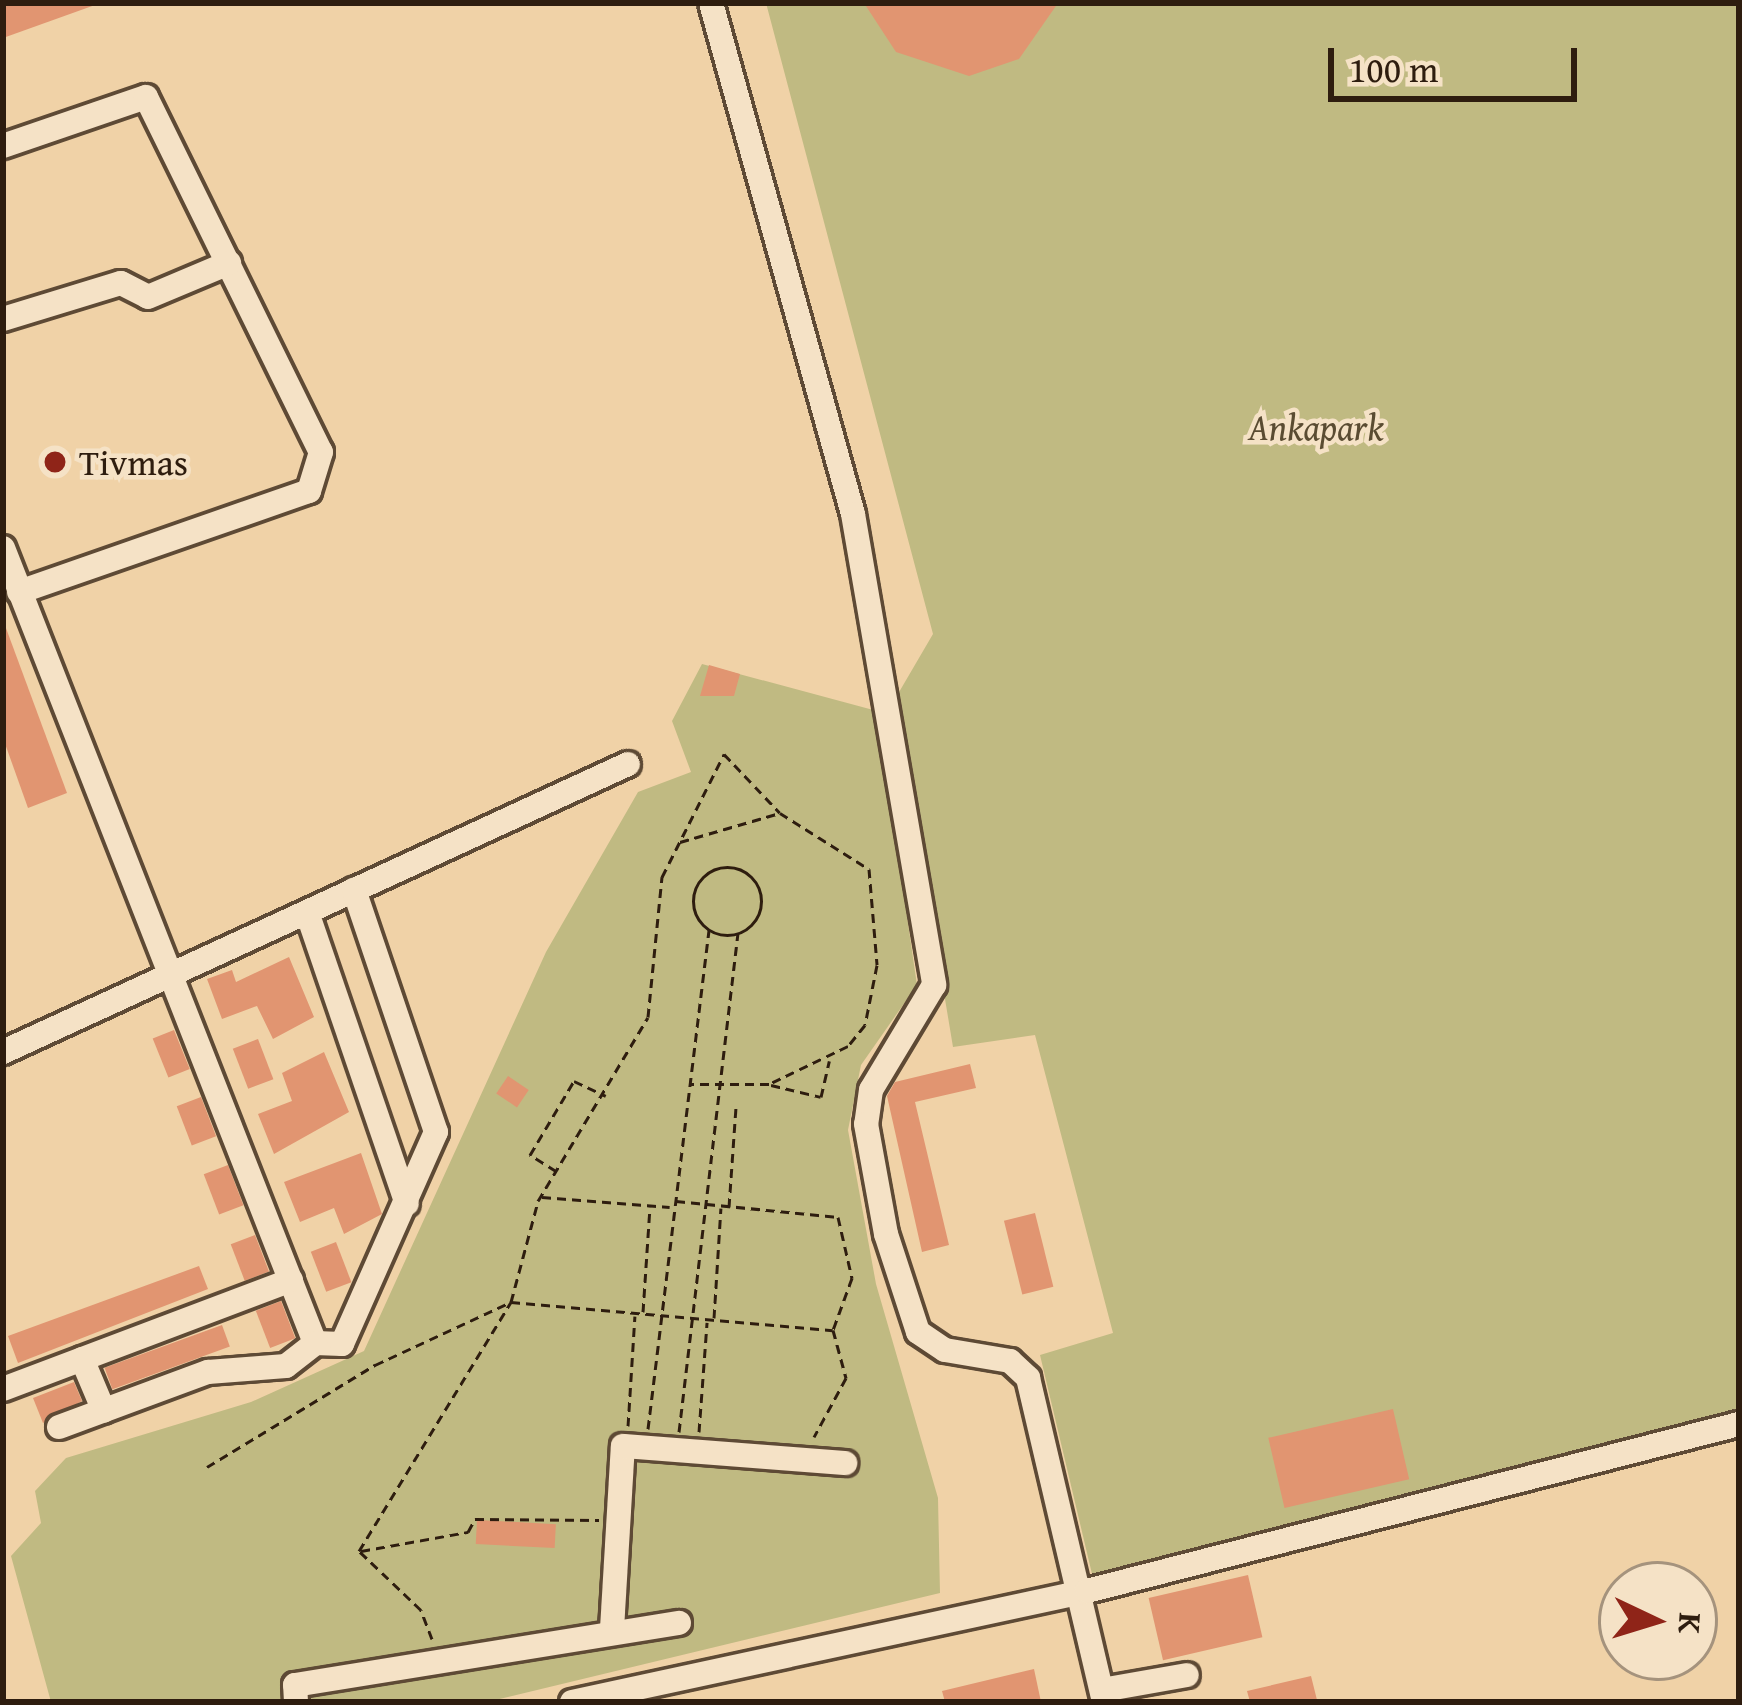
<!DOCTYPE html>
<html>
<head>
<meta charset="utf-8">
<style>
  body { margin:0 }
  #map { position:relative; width:1742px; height:1705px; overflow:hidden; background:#f0d2a7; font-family:"Gentium Book Plus",serif }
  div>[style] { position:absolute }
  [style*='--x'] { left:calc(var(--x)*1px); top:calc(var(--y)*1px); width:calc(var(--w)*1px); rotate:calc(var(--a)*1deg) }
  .green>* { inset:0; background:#c0ba82 }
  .building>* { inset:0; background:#e19571; transform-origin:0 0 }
  .path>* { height:3px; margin-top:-1.5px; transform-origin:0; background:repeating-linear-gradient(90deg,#2e1d0f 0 9px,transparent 0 15px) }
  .path>.ring { margin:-1.5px; padding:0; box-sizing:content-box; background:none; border:3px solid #2e1d0f; border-radius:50% }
  .roads { filter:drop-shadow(3px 0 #5e4a35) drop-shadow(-3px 0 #5e4a35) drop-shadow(0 3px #5e4a35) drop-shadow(0 -3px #5e4a35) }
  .minor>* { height:24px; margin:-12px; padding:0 12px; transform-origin:12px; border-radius:12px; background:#f5e2c6 }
  .dots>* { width:33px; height:33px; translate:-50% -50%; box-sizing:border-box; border:6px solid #f5e2c6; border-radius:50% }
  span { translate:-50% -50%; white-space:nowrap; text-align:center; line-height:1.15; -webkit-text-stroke:9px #f5e2c6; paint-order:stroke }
  .park-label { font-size:36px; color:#5a4c32; font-style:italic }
  .poi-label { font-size:36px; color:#2e1d0f }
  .left { translate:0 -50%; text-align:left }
  .frame { position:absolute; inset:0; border:6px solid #2e1d0f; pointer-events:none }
  .north { position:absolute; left:1598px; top:1561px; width:120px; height:120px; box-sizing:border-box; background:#f5e2c6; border:3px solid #a5937d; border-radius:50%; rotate:94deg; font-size:33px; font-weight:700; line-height:48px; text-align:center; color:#2e1d0f }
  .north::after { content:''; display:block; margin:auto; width:42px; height:54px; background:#8f2418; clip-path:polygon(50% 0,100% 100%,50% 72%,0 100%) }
  .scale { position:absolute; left:1328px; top:48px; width:249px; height:54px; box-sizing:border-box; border:6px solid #2e1d0f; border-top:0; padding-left:15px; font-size:36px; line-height:42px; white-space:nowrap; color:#2e1d0f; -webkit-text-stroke:9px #f5e2c6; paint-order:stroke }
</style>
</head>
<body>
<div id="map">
  <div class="green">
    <div style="clip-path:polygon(766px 3px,1739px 3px,1739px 1415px,1097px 1595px,1040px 1355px,1113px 1333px,1035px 1035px,953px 1047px,895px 699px,933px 634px)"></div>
    <div style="clip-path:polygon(702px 664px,877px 711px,917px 985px,861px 1065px,848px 1130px,876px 1284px,938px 1498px,940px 1593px,487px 1702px,51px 1702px,11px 1556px,41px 1523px,35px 1491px,66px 1458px,251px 1402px,364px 1351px,546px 952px,638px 792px,691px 772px,672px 721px)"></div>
  </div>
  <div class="building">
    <div style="clip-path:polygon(3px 3px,94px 3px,95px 5px,3px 38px)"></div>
    <div style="clip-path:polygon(864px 3px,1058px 3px,1019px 59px,969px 76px,896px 52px)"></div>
    <div style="clip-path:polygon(3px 620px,67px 793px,28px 808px,3px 738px)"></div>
    <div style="clip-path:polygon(709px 665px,740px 674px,734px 696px,700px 696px)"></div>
    <div style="clip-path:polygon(289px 957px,314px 1017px,273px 1039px,257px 1006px,222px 1019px,207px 979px,232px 970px,236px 982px)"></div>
    <div style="left:174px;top:1030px;width:42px;height:23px;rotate:68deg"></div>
    <div style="left:258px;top:1039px;width:43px;height:27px;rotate:69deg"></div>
    <div style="clip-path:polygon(324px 1052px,349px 1112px,274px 1154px,258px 1114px,292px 1101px,282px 1073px)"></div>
    <div style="clip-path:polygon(970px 1064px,976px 1088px,915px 1102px,949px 1245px,922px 1252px,887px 1096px,895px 1082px)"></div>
    <div style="left:508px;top:1076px;width:25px;height:21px;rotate:34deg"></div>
    <div style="left:201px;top:1097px;width:42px;height:26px;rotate:69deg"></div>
    <div style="clip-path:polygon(361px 1153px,382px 1214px,344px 1234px,334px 1208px,300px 1222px,284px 1182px)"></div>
    <div style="left:228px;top:1165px;width:43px;height:26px;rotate:69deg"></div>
    <div style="left:1035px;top:1213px;width:76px;height:32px;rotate:76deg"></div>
    <div style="left:255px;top:1235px;width:39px;height:26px;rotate:69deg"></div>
    <div style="left:336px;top:1242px;width:43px;height:27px;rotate:69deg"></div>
    <div style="clip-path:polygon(199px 1266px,208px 1289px,18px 1363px,8px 1336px)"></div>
    <div style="left:281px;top:1301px;width:40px;height:27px;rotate:69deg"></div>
    <div style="left:222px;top:1325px;width:23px;height:125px;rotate:70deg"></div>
    <div style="clip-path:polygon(74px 1382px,82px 1401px,43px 1423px,33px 1398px)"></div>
    <div style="left:1393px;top:1409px;width:72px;height:128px;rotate:77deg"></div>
    <div style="left:477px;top:1520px;width:79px;height:24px;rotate:3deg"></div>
    <div style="left:1248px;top:1575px;width:64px;height:102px;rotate:77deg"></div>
    <div style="clip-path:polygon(1034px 1669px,1041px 1702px,945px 1702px,942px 1691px)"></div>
    <div style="clip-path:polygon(1311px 1676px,1317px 1700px,1250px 1702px,1247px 1691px)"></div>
  </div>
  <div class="path">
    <div style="--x:680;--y:842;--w:104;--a:-16.2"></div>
    <div class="ring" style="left:693px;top:867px;width:65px;height:65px"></div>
    <div style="--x:771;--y:1085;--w:51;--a:13.5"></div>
    <div style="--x:821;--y:1097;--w:37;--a:-77"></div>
    <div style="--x:556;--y:1171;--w:31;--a:-148"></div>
    <div style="--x:530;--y:1155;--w:86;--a:-59.3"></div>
    <div style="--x:574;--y:1081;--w:35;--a:25"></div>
    <div style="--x:542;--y:1197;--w:128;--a:4.5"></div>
    <div style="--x:676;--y:1201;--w:163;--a:5.6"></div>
    <div style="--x:838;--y:1217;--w:63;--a:77.1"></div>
    <div style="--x:852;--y:1278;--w:55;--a:110.1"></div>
    <div style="--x:729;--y:1207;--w:99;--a:-86"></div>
    <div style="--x:643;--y:1312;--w:105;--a:-86.2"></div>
    <div style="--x:714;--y:1318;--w:110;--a:-86.4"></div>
    <div style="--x:628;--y:1426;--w:110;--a:-86.4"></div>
    <div style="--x:648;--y:1429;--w:503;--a:-83.03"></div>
    <div style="--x:679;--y:1432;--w:502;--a:-83.26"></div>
    <div style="--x:699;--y:1432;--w:110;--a:-85.8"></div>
    <div style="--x:207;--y:1467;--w:197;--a:-31.3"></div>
    <div style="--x:375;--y:1365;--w:150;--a:-24.9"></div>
    <div style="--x:511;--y:1302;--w:105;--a:-75"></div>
    <div style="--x:538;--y:1201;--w:214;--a:-59.1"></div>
    <div style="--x:648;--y:1017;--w:141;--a:-84.3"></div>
    <div style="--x:662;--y:877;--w:138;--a:-63.2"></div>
    <div style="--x:724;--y:754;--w:81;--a:46.5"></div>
    <div style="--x:780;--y:813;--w:105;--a:32.2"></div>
    <div style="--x:869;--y:869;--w:96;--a:85.2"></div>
    <div style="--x:877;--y:965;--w:61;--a:101.3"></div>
    <div style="--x:865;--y:1025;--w:27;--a:129"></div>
    <div style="--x:848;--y:1046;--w:88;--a:154.3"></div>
    <div style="--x:769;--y:1084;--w:79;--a:180"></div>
    <div style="--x:361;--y:1551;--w:109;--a:-10.1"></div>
    <div style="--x:468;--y:1532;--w:15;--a:-62"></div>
    <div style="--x:475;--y:1519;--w:124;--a:0.5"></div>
    <div style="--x:432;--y:1639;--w:31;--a:-111"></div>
    <div style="--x:421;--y:1610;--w:86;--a:-136.4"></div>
    <div style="--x:359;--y:1551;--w:292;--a:-58.6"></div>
    <div style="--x:511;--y:1302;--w:323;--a:5"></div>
    <div style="--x:833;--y:1330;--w:50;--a:74.8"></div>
    <div style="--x:846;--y:1378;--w:67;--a:118.5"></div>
  </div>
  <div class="roads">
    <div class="minor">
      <div style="--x:711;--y:3;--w:530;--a:74.47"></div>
      <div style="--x:853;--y:514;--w:478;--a:80.2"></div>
      <div style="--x:934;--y:985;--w:122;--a:121"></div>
      <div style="--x:871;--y:1090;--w:34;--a:98"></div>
      <div style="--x:866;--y:1124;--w:112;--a:79.7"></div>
      <div style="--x:886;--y:1234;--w:103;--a:71.9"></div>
      <div style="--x:918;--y:1332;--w:32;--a:34"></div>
      <div style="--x:945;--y:1350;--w:66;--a:9.6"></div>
      <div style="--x:1010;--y:1361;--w:25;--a:43"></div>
      <div style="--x:1028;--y:1378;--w:333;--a:76.8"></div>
      <div style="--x:3;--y:146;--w:151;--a:-18.9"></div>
      <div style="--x:146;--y:97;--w:396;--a:63.8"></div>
      <div style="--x:321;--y:452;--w:41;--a:107.1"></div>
      <div style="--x:309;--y:491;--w:307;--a:160.8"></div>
      <div style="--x:3;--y:319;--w:123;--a:-17"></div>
      <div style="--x:121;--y:283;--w:30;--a:27"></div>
      <div style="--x:148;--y:297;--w:88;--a:-22.8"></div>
      <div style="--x:3;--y:548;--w:854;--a:68.57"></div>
      <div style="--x:308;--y:915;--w:305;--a:71.1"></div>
      <div style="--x:3;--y:1052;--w:688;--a:-24.74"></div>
      <div style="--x:315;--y:1343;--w:27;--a:2"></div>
      <div style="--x:342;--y:1344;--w:232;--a:-66.1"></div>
      <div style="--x:436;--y:1132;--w:256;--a:-108.7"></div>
      <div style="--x:82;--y:1359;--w:56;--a:67.1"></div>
      <div style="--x:3;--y:1389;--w:308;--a:-20.7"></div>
      <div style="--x:59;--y:1427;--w:159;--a:-20.3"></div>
      <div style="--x:208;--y:1372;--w:78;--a:-4.4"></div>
      <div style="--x:286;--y:1366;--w:37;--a:-38"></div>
      <div style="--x:612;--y:1629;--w:183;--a:-86.6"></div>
      <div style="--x:623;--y:1446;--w:223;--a:4.4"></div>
      <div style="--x:1102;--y:1690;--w:86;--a:-10"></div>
      <div style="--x:296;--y:1702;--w:17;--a:-93"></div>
      <div style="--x:295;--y:1685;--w:389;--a:-9.2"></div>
      <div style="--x:572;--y:1702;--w:527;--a:-12.16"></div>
      <div style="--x:1087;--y:1591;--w:673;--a:-14.37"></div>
    </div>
  </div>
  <div class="dots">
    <div style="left:55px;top:462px;background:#8f2418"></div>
  </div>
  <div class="park-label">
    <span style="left:1316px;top:427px">Ankapark</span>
  </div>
  <div class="poi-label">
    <span class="left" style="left:79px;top:462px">Tivmas</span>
  </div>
  <div class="frame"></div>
  <div class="north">K</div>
  <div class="scale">100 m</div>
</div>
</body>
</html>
